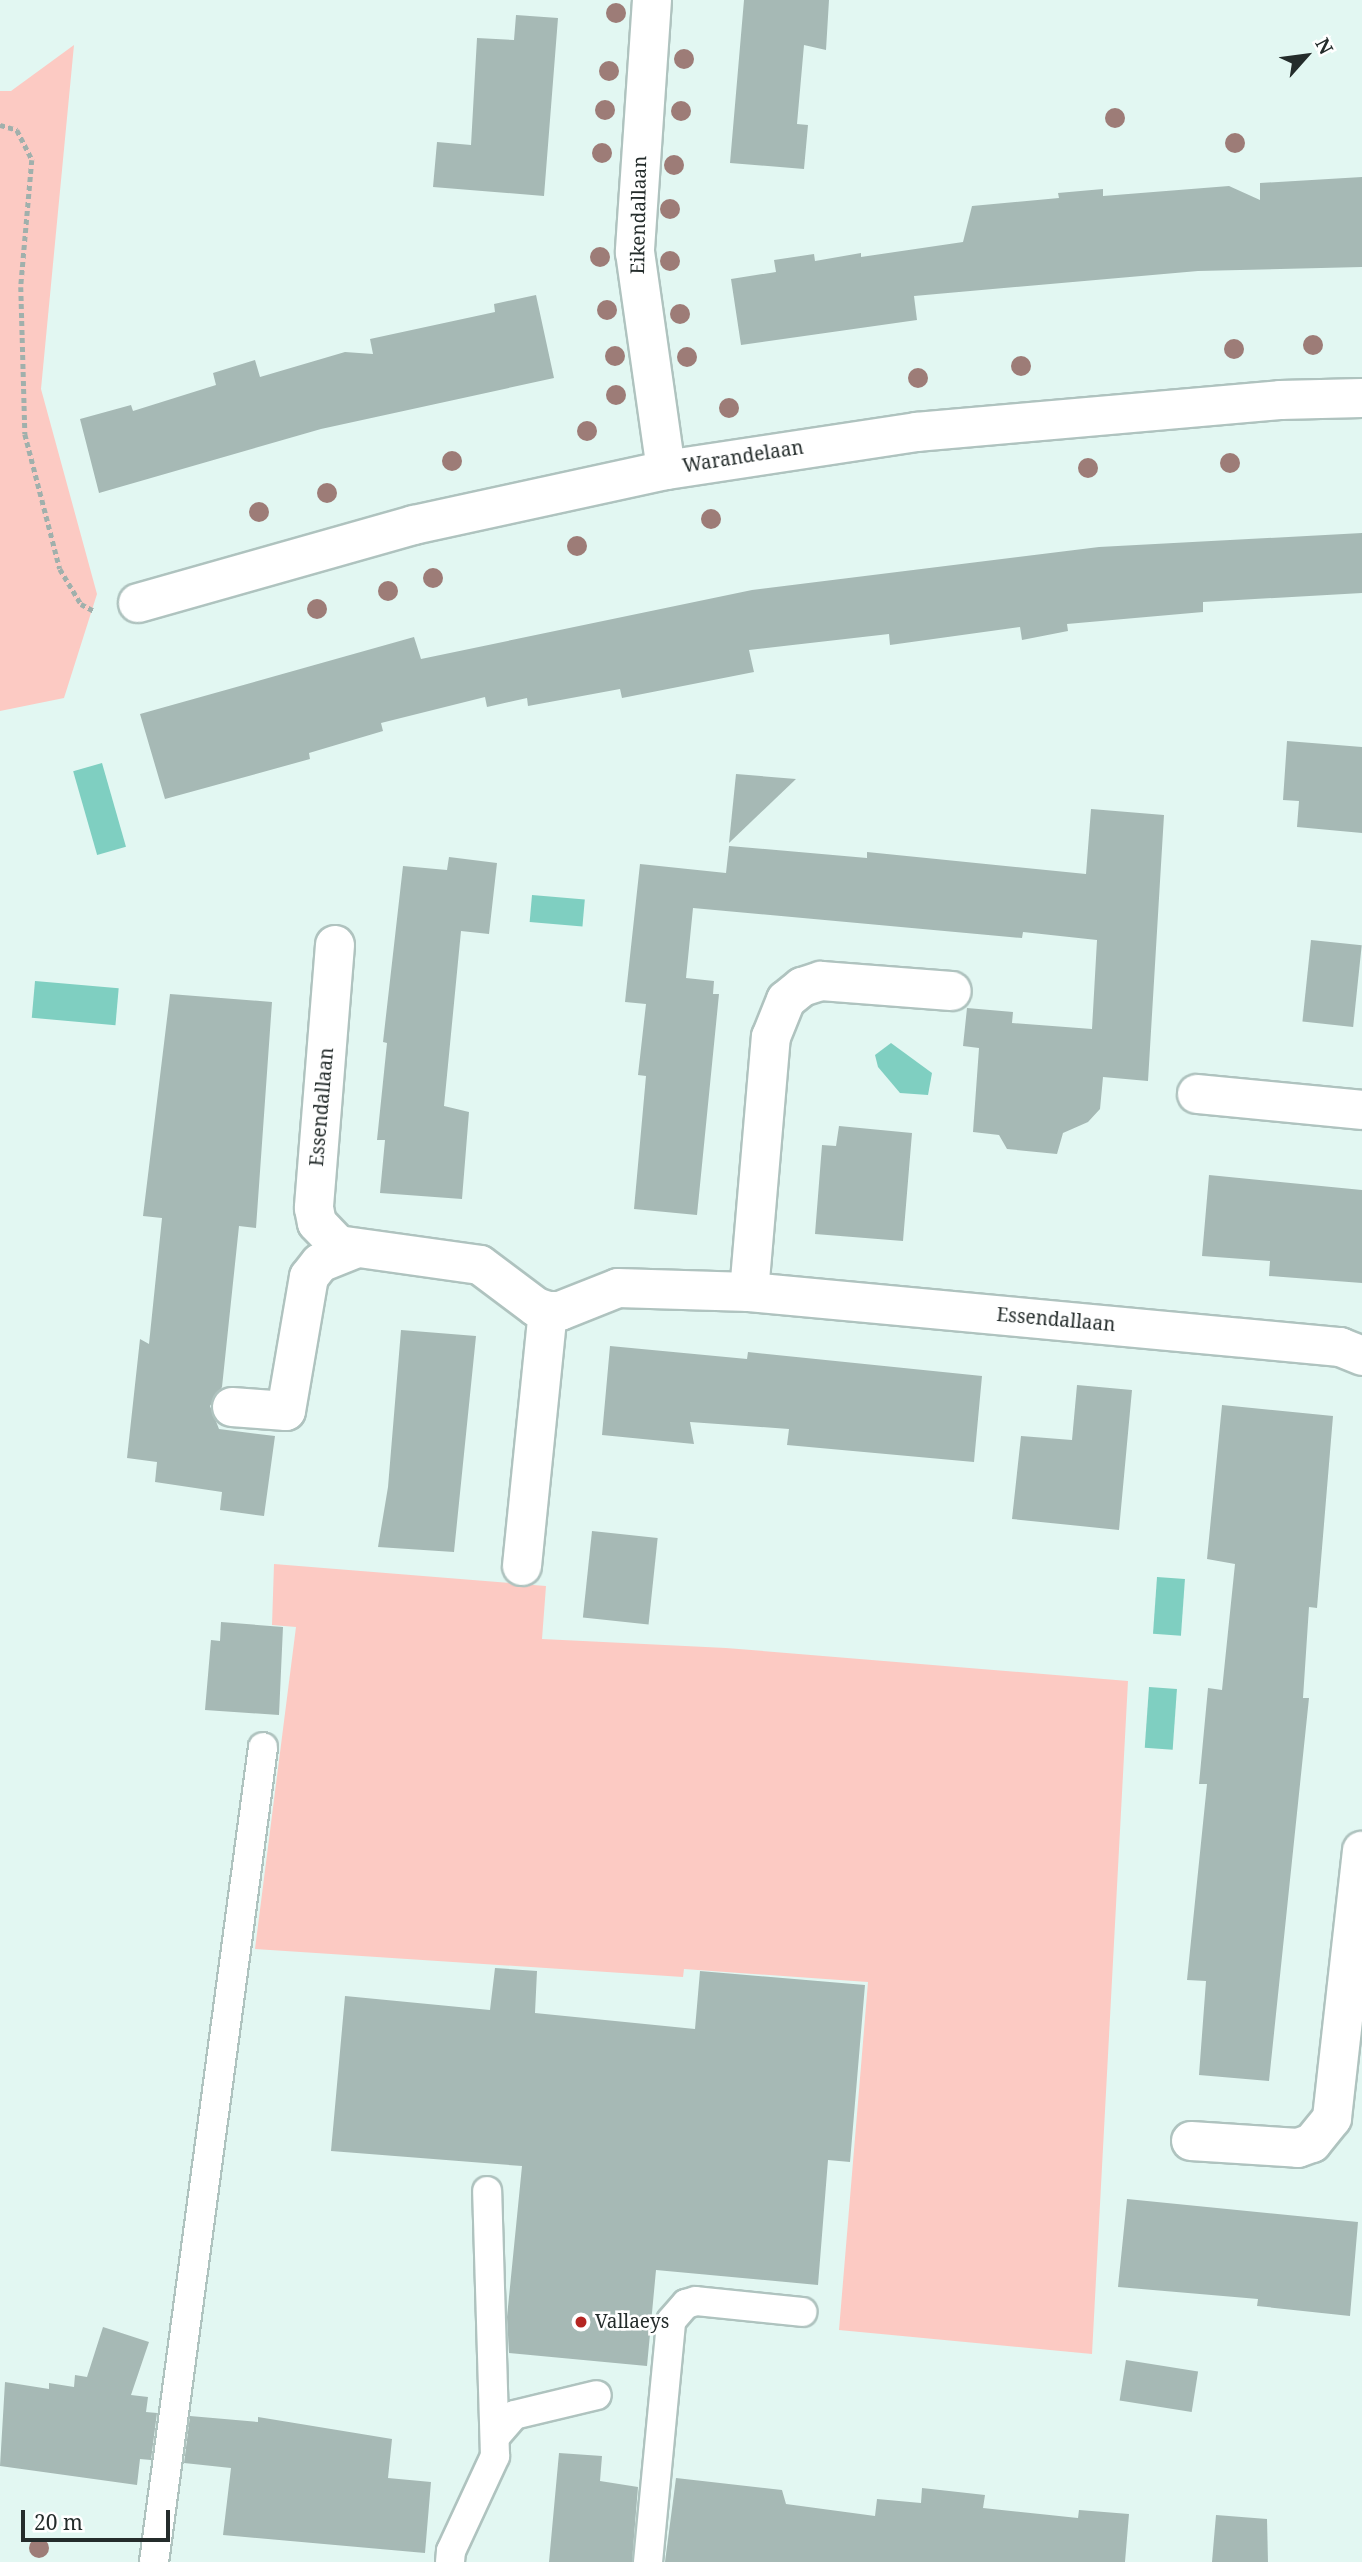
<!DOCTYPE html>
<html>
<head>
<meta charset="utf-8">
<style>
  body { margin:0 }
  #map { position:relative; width:1362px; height:2562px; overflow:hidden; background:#e2f7f2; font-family:"Noto Serif",serif }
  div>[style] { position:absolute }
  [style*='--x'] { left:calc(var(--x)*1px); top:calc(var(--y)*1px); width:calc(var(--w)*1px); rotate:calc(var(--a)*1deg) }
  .green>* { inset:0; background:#fccac3 }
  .water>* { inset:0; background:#7fcfc1; transform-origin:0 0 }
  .building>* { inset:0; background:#a6b9b5; transform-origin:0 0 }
  .path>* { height:4.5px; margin-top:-2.25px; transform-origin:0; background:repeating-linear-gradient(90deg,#a0b0ac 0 5px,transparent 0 8.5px) }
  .roads { filter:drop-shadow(2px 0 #afc3bf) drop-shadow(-2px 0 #afc3bf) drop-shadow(0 2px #afc3bf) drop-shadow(0 -2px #afc3bf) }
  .lane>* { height:28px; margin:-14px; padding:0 14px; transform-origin:14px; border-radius:14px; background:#fff }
  .street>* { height:38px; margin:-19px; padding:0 19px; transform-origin:19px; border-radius:19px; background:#fff }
  .trees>* { width:20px; height:20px; margin:-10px; border-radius:50%; background:#9d7c77 }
  .dots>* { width:19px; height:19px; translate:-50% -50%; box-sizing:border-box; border:4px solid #fff; border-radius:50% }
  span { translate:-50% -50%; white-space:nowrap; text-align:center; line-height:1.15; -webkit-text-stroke:5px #fff; paint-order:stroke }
  .street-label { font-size:19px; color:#242c2b }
  .poi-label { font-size:19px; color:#242c2b }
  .left { translate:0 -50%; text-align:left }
  .north { position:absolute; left:1271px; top:21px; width:70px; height:70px; -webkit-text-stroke:5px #fff; paint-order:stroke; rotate:62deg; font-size:19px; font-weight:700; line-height:28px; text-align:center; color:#242c2b }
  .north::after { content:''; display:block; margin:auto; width:24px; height:32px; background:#242c2b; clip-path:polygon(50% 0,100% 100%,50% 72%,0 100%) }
  .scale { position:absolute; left:21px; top:2510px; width:149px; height:32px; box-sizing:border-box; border:4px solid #242c2b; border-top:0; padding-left:9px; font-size:21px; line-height:24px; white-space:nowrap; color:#242c2b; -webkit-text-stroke:5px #fff; paint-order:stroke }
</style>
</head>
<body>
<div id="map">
  <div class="green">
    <div style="clip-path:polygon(74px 45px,41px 389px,97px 594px,64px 698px,0 711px,0 91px,11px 91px)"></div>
    <div style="clip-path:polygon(274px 1564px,546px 1586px,542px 1639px,726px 1648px,1128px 1681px,1092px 2354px,839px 2330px,868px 1982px,684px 1969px,683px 1977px,255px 1949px,296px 1627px,272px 1625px)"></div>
  </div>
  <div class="water">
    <div style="left:102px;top:763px;width:87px;height:30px;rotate:74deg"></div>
    <div style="left:532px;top:895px;width:53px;height:27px;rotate:5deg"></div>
    <div style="left:35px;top:981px;width:84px;height:37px;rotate:5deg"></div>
    <div style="clip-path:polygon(891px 1043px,932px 1073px,928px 1095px,900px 1093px,878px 1067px,875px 1055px)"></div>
    <div style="left:1157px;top:1577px;width:28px;height:57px;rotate:4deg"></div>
    <div style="left:1149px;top:1687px;width:28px;height:61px;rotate:4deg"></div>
  </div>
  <div class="building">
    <div style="clip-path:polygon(744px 0,829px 0,826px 50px,804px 45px,797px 124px,808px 125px,804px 169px,730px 163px)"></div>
    <div style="clip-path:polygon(516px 15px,558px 18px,544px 196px,433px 187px,437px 142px,471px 145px,477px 38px,514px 40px)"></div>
    <div style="clip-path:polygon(1362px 177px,1362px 267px,1198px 271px,914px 296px,917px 320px,741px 345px,731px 279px,776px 272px,774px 260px,814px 254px,815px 261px,861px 253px,861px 257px,963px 242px,972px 206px,1059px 198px,1058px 193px,1103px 189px,1103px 196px,1229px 186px,1260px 200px,1260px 183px)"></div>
    <div style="clip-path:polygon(536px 295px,554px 378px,321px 429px,99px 493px,80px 419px,131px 405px,133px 411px,216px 385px,213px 373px,255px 360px,260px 377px,345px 352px,373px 354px,370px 339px,495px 312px,494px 304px)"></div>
    <div style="clip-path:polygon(1362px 533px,1362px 593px,1203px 602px,1203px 612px,1067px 624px,1068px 631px,1022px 640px,1020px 627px,890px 645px,889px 634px,749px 650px,754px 672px,622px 698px,620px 689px,528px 706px,527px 698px,487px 707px,485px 697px,381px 723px,383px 731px,309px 753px,310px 759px,165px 799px,140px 714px,414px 637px,421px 659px,752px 590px,1099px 547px)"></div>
    <div style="clip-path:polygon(1287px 741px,1362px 747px,1362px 833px,1297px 827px,1299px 801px,1283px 800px)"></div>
    <div style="clip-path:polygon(736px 774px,796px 779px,729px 843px)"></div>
    <div style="clip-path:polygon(1091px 809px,1164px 815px,1148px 1081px,1103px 1077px,1100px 1109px,1088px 1122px,1063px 1133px,1057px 1154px,1007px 1149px,999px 1135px,973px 1132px,979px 1048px,963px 1046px,967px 1008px,1013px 1012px,1012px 1023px,1092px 1029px,1097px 940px,1023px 932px,1022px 938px,693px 908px,686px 978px,714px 981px,713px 994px,719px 994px,697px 1215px,634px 1209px,646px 1076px,638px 1075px,646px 1004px,625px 1002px,640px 864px,726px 873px,729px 846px,867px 858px,867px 852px,1086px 874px)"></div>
    <div style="clip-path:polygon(449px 857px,497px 863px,489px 934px,461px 931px,444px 1106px,469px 1112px,462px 1199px,380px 1193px,385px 1140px,377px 1140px,387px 1043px,383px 1042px,403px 866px,447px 870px)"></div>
    <div style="left:1311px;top:940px;width:51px;height:82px;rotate:6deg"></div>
    <div style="clip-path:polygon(170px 994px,272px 1002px,256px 1228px,239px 1226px,222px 1387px,210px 1406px,219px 1429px,275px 1436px,264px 1516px,220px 1510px,222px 1492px,155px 1482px,157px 1462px,127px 1458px,140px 1339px,149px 1344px,162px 1218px,143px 1216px)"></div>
    <div style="clip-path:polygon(839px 1126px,912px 1133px,903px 1241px,815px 1234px,822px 1145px,836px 1146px)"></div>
    <div style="clip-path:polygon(1209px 1175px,1362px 1190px,1362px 1283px,1269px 1276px,1270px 1261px,1202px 1256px)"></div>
    <div style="clip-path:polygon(401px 1330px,476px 1336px,454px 1552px,378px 1547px,388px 1487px)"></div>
    <div style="clip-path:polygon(610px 1346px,747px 1359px,748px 1352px,982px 1376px,974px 1462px,787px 1445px,789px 1429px,690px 1422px,694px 1444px,602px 1435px)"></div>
    <div style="clip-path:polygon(1077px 1385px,1132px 1390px,1119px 1530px,1012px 1519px,1021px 1436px,1072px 1440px)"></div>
    <div style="clip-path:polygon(1222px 1405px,1333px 1416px,1317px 1608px,1309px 1607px,1303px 1698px,1309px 1698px,1269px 2081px,1199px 2075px,1206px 1981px,1187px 1980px,1207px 1784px,1199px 1784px,1208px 1688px,1222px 1690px,1235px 1564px,1207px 1559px)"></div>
    <div style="left:592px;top:1531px;width:66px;height:87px;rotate:6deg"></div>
    <div style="clip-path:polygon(221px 1622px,283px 1627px,279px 1715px,205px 1710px,211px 1640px,220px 1641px)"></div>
    <div style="clip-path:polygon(495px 1968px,537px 1971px,535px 2013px,695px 2029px,700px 1971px,865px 1985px,850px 2162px,828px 2160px,818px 2285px,656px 2270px,647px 2366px,509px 2353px,507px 2317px,522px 2166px,331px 2151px,345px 1996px,490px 2010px)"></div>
    <div style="clip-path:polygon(1127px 2199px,1358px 2222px,1350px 2316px,1257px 2306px,1258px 2299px,1118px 2287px)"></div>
    <div style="clip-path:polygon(103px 2327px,149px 2342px,131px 2395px,148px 2397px,146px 2412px,157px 2413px,151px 2460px,140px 2459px,137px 2485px,0 2466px,5px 2382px,49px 2389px,49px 2383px,74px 2387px,75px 2375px,87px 2377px)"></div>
    <div style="left:1126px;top:2360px;width:73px;height:41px;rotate:9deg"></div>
    <div style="clip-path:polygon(190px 2416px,258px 2422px,258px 2417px,392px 2439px,388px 2478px,431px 2482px,425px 2553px,223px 2535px,231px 2468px,184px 2463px)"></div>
    <div style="clip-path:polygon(559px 2453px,602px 2456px,600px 2481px,638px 2487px,632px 2562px,549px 2562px)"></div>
    <div style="clip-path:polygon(676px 2478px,782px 2490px,786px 2504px,875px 2516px,877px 2499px,921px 2503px,922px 2488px,985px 2495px,983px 2508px,1078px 2518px,1079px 2510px,1129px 2514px,1125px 2562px,665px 2562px)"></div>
    <div style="clip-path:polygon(1216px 2515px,1267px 2519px,1268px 2562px,1212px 2562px)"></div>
  </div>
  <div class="path">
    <div style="--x:0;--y:125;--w:18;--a:16"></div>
    <div style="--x:17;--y:130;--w:34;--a:63"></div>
    <div style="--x:32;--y:160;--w:127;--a:95"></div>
    <div style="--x:21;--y:287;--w:147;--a:88.4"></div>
    <div style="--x:25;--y:434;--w:139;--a:75.5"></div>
    <div style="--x:60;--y:569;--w:41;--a:59"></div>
    <div style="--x:81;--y:604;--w:15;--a:28"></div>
  </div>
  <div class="roads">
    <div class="lane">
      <div style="--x:495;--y:2437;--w:29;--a:-49"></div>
      <div style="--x:514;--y:2415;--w:85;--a:-13.5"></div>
      <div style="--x:154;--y:2562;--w:822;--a:-82.38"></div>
      <div style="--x:450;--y:2562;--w:11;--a:-85"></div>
      <div style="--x:451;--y:2551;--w:105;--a:-65.1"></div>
      <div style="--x:495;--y:2456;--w:265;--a:-91.7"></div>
      <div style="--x:648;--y:2562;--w:242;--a:-84.5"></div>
      <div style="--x:671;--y:2321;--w:23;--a:-49"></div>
      <div style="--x:686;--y:2304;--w:10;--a:-17"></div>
      <div style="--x:696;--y:2301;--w:107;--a:5.9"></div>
    </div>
    <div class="street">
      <div style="--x:652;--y:0;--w:253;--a:93.9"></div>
      <div style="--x:635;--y:252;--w:220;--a:81.9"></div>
      <div style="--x:138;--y:603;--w:287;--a:-15.8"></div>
      <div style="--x:414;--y:525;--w:258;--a:-12.3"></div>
      <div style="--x:666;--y:470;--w:253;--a:-8.6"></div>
      <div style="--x:916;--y:432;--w:365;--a:-5"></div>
      <div style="--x:1280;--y:400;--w:82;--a:-1.4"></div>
      <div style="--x:335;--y:945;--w:264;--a:94.6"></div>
      <div style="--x:314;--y:1208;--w:15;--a:79"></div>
      <div style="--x:317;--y:1223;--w:30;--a:46"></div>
      <div style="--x:338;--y:1245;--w:143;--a:8"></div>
      <div style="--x:480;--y:1265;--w:70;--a:36.9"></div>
      <div style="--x:536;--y:1307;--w:13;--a:18"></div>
      <div style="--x:548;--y:1311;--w:12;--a:0"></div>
      <div style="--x:560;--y:1311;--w:62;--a:-21.6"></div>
      <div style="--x:618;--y:1288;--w:131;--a:1.7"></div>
      <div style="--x:749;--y:1292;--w:594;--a:5.32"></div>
      <div style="--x:1340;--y:1347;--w:24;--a:22"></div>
      <div style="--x:1197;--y:1094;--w:166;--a:5.5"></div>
      <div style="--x:749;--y:1292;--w:256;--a:-85.1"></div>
      <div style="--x:771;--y:1037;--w:40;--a:-68"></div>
      <div style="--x:786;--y:1000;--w:21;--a:-39"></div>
      <div style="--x:802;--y:987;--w:20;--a:-18"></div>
      <div style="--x:821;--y:981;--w:131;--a:4.4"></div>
      <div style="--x:232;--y:1407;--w:54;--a:4.2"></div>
      <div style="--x:286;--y:1411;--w:136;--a:-80.3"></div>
      <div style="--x:309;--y:1277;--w:18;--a:-52"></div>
      <div style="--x:320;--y:1263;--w:35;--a:-22"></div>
      <div style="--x:522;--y:1566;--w:256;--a:-84.2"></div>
      <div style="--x:1191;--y:2141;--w:107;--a:3.7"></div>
      <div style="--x:1298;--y:2148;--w:15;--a:-20"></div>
      <div style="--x:1312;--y:2143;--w:32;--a:-51"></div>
      <div style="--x:1332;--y:2118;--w:269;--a:-83.6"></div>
    </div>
  </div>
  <div class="trees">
    <div style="left:616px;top:13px"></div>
    <div style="left:684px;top:59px"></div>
    <div style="left:609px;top:71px"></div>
    <div style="left:605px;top:110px"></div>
    <div style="left:681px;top:111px"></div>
    <div style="left:1115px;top:118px"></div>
    <div style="left:1235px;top:143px"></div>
    <div style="left:602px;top:153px"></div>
    <div style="left:674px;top:165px"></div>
    <div style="left:670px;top:209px"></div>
    <div style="left:600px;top:257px"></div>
    <div style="left:670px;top:261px"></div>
    <div style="left:607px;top:310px"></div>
    <div style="left:680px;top:314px"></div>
    <div style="left:1313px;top:345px"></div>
    <div style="left:1234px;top:349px"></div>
    <div style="left:615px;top:356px"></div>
    <div style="left:687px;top:357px"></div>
    <div style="left:1021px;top:366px"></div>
    <div style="left:918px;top:378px"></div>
    <div style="left:616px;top:395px"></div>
    <div style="left:729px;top:408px"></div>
    <div style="left:587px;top:431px"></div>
    <div style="left:452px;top:461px"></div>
    <div style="left:1230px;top:463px"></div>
    <div style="left:1088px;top:468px"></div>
    <div style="left:327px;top:493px"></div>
    <div style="left:259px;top:512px"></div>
    <div style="left:711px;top:519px"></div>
    <div style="left:577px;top:546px"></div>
    <div style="left:433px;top:578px"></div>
    <div style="left:388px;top:591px"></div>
    <div style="left:317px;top:609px"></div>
    <div style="left:39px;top:2548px"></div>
  </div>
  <div class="dots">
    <div style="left:581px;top:2322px;background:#b52622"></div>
  </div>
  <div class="street-label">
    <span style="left:639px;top:215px;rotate:-89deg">Eikendallaan</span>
    <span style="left:743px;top:457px;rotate:-9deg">Warandelaan</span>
    <span style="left:322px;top:1107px;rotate:-85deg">Essendallaan</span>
    <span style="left:1056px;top:1320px;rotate:5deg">Essendallaan</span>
  </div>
  <div class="poi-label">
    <span class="left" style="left:595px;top:2322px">Vallaeys</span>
  </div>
  <div class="north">N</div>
  <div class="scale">20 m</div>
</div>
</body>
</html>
